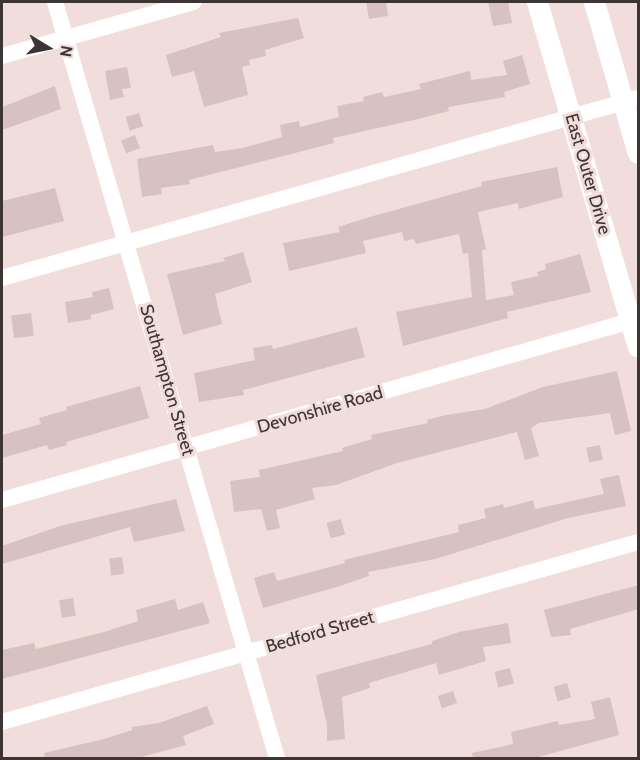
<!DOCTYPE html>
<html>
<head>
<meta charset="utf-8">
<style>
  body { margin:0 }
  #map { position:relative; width:640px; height:760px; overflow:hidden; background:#f1dddb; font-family:Cabin,sans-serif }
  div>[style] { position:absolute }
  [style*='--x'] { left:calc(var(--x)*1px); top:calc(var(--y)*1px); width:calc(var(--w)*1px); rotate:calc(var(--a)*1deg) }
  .building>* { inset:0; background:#d7c2c1; transform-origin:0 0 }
  .minor>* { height:16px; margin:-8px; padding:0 8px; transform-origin:8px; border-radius:8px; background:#fff }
  .tertiary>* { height:21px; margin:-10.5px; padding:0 10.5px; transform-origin:10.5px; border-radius:10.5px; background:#fff }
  span { translate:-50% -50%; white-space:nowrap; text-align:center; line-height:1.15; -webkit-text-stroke:6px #f1dddb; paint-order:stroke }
  .street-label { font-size:18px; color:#3d3434 }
  .frame { position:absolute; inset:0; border:3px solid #3d3434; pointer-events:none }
  .north { position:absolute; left:18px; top:18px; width:60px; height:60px; -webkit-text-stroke:4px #f1dddb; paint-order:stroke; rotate:100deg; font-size:16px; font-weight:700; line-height:24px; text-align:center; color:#3d3434 }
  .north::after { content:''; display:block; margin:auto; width:21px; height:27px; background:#3d3434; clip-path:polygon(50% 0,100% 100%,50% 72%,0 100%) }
</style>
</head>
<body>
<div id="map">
  <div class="building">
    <div style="clip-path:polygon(366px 2px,386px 2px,388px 16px,369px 19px)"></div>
    <div style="clip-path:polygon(488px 2px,508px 2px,512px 23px,493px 26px)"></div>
    <div style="clip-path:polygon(298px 18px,304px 38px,265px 50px,266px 56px,249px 60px,250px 65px,242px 67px,248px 95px,204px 107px,194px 71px,172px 77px,166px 55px,221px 37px,219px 33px)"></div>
    <div style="clip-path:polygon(522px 55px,530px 84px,504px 92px,505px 97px,448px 107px,449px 111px,414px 120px,333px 138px,334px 143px,189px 180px,190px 184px,161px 188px,162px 194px,142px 197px,137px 159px,213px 145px,215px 152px,243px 148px,282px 137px,280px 125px,299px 121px,300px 127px,339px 117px,337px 106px,364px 101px,363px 97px,382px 92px,384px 97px,421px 89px,419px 84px,470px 71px,471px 80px,507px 75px,503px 61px)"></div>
    <div style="clip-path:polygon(127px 67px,131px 88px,122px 89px,124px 97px,110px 100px,105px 71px)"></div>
    <div style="clip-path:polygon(55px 86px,61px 109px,2px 130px,2px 107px)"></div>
    <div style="left:139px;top:113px;width:14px;height:14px;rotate:73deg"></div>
    <div style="left:135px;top:135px;width:14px;height:15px;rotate:69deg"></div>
    <div style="clip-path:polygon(557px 167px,563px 197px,519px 209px,518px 203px,478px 212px,486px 249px,482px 250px,486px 300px,514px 295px,511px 282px,538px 276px,537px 272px,546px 269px,545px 264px,580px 254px,591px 292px,507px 312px,508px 318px,403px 346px,396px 312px,472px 297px,468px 253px,463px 254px,459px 234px,416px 244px,414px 239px,404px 241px,402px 232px,363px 241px,366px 253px,289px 271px,283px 243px,340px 232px,338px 227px,366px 218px,482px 186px,481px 182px)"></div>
    <div style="clip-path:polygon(55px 188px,64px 221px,2px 237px,2px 201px)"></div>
    <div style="clip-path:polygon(243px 252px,252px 282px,215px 294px,222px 324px,183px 335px,167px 274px,225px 261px,223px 258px)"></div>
    <div style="clip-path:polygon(109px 288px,114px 309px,91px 315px,91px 319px,68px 323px,65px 302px,93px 297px,92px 292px)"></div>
    <div style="left:31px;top:313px;width:23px;height:20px;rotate:83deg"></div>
    <div style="clip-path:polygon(357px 327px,365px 357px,251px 388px,243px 390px,244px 395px,199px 402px,194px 373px,255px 360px,253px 348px,272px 345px,273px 349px)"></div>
    <div style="clip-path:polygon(617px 371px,631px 431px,615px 435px,610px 413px,539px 423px,531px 428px,539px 456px,525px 460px,517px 432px,397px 463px,336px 485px,312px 488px,315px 499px,276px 510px,280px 528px,267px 531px,261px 509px,234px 512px,230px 481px,260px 477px,259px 470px,343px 451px,342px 448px,372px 439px,371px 435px,428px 423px,427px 420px,446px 415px,485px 409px,543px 387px)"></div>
    <div style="clip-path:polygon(140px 386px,149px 418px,66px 442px,67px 445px,49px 450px,47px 445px,2px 458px,2px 435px,41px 424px,39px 418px,67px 410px,66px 407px)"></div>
    <div style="left:600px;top:445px;width:15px;height:14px;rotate:79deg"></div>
    <div style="clip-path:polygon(619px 475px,626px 506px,568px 518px,435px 559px,368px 572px,369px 576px,340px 586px,263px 608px,254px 578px,274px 572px,277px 581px,345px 563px,344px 560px,459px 532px,458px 525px,486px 518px,484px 509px,503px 504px,504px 508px,533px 500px,535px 509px,604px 494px,600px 479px)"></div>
    <div style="clip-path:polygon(176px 499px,185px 531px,134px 542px,130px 527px,2px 564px,2px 546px,60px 526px)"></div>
    <div style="left:341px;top:519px;width:16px;height:15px;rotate:75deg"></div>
    <div style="left:122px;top:557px;width:17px;height:13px;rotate:83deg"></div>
    <div style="clip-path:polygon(639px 585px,639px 609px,570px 629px,571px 635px,551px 637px,544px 610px)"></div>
    <div style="left:73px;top:598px;width:18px;height:14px;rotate:81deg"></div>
    <div style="clip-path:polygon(175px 599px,178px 610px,203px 602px,210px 623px,2px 679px,2px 650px,34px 643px,36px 649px,104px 632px,138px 621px,136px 610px)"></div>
    <div style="clip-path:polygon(508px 623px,511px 643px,483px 647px,486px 661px,439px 675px,436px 663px,369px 683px,370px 688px,342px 697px,345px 739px,327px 741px,327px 725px,316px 675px,432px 644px,432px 641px,459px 632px)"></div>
    <div style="left:510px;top:668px;width:16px;height:16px;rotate:76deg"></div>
    <div style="left:567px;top:683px;width:15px;height:14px;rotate:74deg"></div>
    <div style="left:453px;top:691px;width:13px;height:16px;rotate:72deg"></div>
    <div style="clip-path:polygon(610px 697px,619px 735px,531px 759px,473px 759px,472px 753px,513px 744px,511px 732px,558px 721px,559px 725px,595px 719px,591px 702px)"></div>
    <div style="clip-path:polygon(207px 706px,214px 724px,183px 736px,186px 745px,134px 759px,45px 759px,44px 753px,104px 739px,132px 730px,132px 727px,159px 723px)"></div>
  </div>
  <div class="minor">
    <div style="--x:55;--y:2;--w:788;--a:73.64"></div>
    <div style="--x:2;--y:56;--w:199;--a:-15.7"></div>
    <div style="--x:2;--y:278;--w:661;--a:-15.8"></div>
    <div style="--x:2;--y:500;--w:661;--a:-15.89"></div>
    <div style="--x:2;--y:722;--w:661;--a:-15.8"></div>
  </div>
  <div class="tertiary">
    <div style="--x:537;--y:2;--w:359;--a:73.7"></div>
    <div style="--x:594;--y:2;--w:157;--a:73.8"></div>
  </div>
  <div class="street-label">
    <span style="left:588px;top:174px;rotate:74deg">East Outer Drive</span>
    <span style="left:167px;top:380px;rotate:74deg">Southampton Street</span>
    <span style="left:320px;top:410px;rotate:-16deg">Devonshire Road</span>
    <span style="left:320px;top:632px;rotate:-16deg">Bedford Street</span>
  </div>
  <div class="frame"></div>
  <div class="north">N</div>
</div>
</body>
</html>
